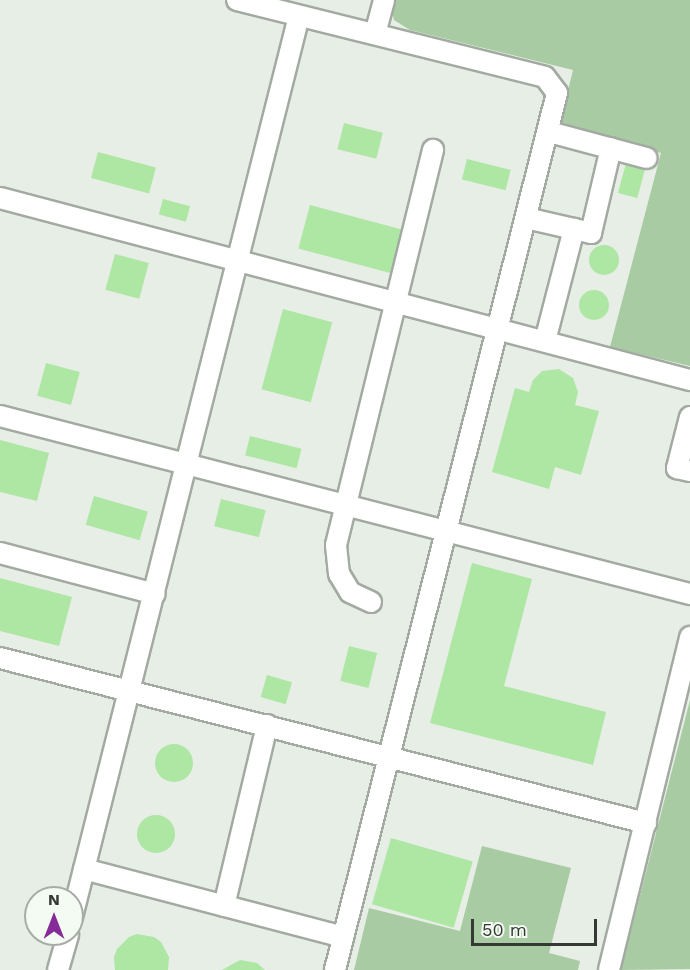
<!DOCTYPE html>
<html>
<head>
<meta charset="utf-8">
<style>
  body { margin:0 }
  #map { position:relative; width:690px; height:970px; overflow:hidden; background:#e6eee5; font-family:"Work Sans",sans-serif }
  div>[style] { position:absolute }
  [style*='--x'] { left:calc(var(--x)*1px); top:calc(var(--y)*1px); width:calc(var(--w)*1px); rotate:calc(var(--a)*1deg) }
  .green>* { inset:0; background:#a9cba3 }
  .building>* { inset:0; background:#aee6a4; transform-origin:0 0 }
  .round { border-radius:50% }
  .roads { filter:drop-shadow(2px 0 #a2aaa1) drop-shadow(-2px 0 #a2aaa1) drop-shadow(0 2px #a2aaa1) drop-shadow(0 -2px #a2aaa1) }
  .minor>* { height:20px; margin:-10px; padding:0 10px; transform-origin:10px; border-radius:10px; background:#fff }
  span { translate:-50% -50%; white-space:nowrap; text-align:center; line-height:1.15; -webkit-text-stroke:5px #f3fbf2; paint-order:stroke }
  .north { position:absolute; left:24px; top:886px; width:60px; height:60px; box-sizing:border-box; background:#f3fbf2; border:2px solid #a7ada6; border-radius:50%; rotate:0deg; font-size:16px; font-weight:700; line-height:24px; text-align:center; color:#353834 }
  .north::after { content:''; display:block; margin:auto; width:21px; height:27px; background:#862c98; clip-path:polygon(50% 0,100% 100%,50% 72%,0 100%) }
  .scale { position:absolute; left:471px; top:919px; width:126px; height:27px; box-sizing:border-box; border:3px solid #353834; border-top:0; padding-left:8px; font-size:18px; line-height:21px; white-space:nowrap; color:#353834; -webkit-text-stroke:4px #f3fbf2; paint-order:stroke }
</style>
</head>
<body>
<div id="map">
  <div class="green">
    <div style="clip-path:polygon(395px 0,690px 0,690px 366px,610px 347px,661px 153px,559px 127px,573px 70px,410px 30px,394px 20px,392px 11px)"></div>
    <div style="clip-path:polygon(690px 700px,690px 969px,621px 970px)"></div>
    <div style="clip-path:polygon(482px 846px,571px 868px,549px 953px,580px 961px,578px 970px,354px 970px,369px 908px,460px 931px)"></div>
  </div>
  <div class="building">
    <div style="left:344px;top:123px;width:40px;height:27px;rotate:14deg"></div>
    <div style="left:98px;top:152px;width:60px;height:27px;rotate:15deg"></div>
    <div style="left:467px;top:159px;width:45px;height:21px;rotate:14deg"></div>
    <div style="left:626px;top:163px;width:20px;height:31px;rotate:15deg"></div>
    <div style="left:163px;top:199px;width:28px;height:16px;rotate:15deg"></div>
    <div style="left:310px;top:205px;width:96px;height:45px;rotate:15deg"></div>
    <div class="round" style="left:589px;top:245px;width:30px;height:30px"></div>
    <div style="left:115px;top:254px;width:35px;height:37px;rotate:15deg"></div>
    <div class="round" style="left:579px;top:290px;width:30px;height:30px"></div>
    <div style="left:283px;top:309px;width:51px;height:83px;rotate:15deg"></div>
    <div style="left:46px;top:363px;width:35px;height:34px;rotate:15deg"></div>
    <div style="clip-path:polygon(559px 369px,573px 378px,578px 392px,575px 405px,599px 411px,581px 475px,555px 467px,549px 489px,492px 472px,515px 388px,529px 392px,533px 380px,542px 371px)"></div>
    <div style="left:250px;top:436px;width:53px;height:20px;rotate:14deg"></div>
    <div style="clip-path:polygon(0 440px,49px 453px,37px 501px,0 492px)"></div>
    <div style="left:94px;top:496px;width:56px;height:30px;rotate:16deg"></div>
    <div style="left:221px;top:499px;width:46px;height:28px;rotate:14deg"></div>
    <div style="clip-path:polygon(472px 563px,532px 579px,504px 686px,606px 712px,593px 765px,430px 723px)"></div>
    <div style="clip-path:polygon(0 578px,72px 597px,59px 646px,0 631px)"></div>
    <div style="left:349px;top:646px;width:29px;height:36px;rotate:14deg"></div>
    <div style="left:267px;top:675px;width:26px;height:23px;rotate:16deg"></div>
    <div class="round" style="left:155px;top:744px;width:38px;height:38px"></div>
    <div class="round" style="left:137px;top:815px;width:38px;height:38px"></div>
    <div style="left:391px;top:838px;width:85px;height:69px;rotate:16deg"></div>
    <div style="clip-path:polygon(137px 934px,154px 937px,161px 942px,169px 957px,168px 970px,115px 970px,114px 957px,117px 949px,129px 937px)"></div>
    <div style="clip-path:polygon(240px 960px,257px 963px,265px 970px,222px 970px)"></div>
  </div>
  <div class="roads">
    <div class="minor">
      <div style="--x:237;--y:0;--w:317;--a:14"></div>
      <div style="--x:545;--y:77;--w:20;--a:53"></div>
      <div style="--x:557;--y:93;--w:905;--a:104.21"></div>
      <div style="--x:375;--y:34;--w:35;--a:-75"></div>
      <div style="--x:549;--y:132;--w:101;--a:14.9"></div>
      <div style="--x:0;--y:198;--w:714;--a:14.78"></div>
      <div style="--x:526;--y:218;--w:67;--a:13"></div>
      <div style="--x:591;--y:233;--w:87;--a:-76.8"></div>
      <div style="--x:545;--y:341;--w:116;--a:-75.5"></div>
      <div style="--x:0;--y:416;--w:713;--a:14.47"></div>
      <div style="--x:690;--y:417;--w:53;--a:104.3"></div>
      <div style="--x:677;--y:468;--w:13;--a:13"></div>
      <div style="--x:0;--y:553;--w:160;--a:14.8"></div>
      <div style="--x:371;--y:602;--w:23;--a:-155"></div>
      <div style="--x:350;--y:592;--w:21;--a:-121"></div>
      <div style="--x:339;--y:574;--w:29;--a:-96"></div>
      <div style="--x:336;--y:545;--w:407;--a:-76.2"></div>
      <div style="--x:0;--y:658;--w:667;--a:14.33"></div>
      <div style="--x:84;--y:869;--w:268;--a:14.7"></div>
      <div style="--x:224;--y:906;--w:186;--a:-76.6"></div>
      <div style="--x:72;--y:917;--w:929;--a:-75.86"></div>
      <div style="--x:58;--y:970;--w:37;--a:-74"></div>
      <div style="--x:609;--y:970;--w:343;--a:-76.3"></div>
    </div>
  </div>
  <div class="north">N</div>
  <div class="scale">50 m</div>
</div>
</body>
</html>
